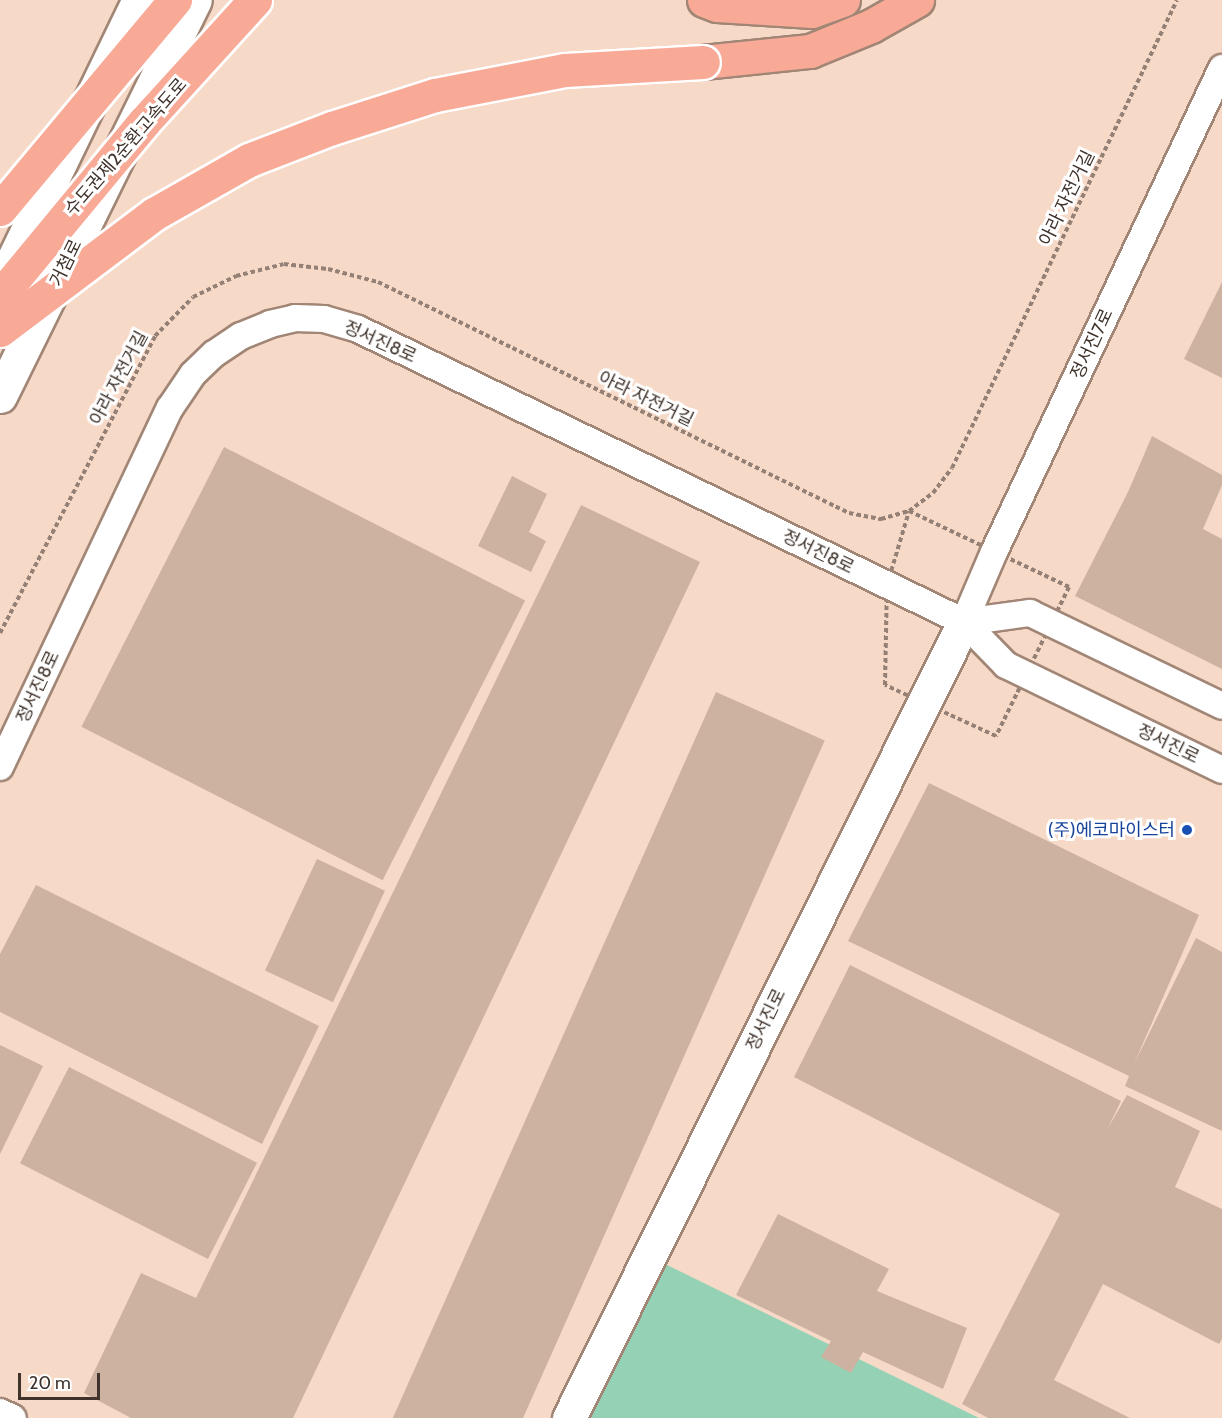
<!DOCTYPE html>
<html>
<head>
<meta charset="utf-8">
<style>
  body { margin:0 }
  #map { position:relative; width:1222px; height:1418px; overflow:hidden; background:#f7d9c8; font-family:Cabin,"Noto Sans KR",sans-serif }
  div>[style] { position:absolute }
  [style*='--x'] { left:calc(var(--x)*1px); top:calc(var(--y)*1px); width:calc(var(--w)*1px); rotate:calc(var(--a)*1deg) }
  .green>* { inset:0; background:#95d2b5 }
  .building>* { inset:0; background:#ceb2a1; transform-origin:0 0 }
  .path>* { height:4px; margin-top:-2px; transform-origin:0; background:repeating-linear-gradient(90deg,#948074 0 4.5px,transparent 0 7.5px) }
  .roads { filter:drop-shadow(2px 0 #a18676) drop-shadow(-2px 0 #a18676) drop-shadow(0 2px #a18676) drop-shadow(0 -2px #a18676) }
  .street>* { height:26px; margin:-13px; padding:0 13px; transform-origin:13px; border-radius:13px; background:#fff }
  .secondary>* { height:33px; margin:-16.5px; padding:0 16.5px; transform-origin:16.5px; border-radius:16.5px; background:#fff }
  .highway>* { height:33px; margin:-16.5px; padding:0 16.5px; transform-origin:16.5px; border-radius:16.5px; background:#f8aa97 }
  .bridges { filter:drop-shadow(2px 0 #fff) drop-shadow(-2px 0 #fff) drop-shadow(0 2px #fff) drop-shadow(0 -2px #fff) }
  .highway-bridge>* { height:33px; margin:-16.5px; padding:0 16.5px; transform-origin:16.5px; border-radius:16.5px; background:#f8aa97 }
  .dots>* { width:16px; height:16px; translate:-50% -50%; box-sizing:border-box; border:3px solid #fff; border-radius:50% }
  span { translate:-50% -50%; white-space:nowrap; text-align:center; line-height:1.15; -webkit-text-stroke:6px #fff; paint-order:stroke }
  .street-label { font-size:18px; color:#3f332c }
  .transit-label { font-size:18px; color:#164399 }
  .right { translate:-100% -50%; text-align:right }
  .scale { position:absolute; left:18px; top:1373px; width:82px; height:27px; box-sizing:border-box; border:3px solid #3f332c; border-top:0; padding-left:8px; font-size:18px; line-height:21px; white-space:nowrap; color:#3f332c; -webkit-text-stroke:4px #fff; paint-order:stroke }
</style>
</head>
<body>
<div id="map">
  <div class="green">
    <div style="clip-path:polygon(661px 1262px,979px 1418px,584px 1418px)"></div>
  </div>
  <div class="building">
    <div style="clip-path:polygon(1222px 282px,1222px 378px,1184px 359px)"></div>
    <div style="clip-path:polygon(1152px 436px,1222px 475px,1222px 485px,1203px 529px,1222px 539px,1222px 669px,1075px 596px,1128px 492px)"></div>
    <div style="left:224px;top:447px;width:338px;height:314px;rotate:27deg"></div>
    <div style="clip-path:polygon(512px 476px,547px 494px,529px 532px,546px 541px,531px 572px,478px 546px)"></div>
    <div style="clip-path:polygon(581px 505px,700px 562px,293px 1418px,131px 1418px,84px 1393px,141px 1273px,196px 1298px)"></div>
    <div style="left:716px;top:692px;width:119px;height:804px;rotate:24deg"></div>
    <div style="clip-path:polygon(929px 783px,1199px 915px,1134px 1064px,1196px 938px,1222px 952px,1222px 1131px,1125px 1086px,1129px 1076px,848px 941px)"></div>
    <div style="left:317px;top:859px;width:75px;height:123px;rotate:25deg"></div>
    <div style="clip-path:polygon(36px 885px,319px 1026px,262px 1144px,0 1012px,0 954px)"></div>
    <div style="clip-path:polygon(850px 965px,1121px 1101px,1108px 1128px,1127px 1095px,1200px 1131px,1175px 1187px,1222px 1209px,1222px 1339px,1219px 1344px,1103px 1284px,1054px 1380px,1130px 1418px,988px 1418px,962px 1404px,1060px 1214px,794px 1077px)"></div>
    <div style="clip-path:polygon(0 1045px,43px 1066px,0 1154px)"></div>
    <div style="left:69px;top:1067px;width:211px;height:108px;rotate:27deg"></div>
    <div style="clip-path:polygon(778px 1214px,889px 1269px,877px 1291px,967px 1328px,943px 1389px,863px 1352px,851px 1373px,821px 1357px,831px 1341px,736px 1295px)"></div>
  </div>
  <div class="path">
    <div style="--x:909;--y:511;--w:177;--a:25.4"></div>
    <div style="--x:1069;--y:587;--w:166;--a:116.1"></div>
    <div style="--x:996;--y:736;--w:122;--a:-155.3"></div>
    <div style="--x:885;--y:685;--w:100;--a:-88.9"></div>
    <div style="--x:887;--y:585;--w:77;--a:-73.4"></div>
    <div style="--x:0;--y:633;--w:335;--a:-62.4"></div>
    <div style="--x:155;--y:336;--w:54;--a:-45.7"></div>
    <div style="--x:193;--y:297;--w:48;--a:-26"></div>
    <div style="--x:236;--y:276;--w:49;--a:-14"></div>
    <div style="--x:284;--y:264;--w:44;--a:6.5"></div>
    <div style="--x:328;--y:269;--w:52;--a:14.6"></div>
    <div style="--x:378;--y:282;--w:525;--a:26.13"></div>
    <div style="--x:849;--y:513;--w:33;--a:11"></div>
    <div style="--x:881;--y:519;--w:29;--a:-16"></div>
    <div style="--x:909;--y:511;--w:30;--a:-37"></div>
    <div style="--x:933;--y:493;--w:31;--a:-53"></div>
    <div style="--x:952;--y:468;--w:519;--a:-64.32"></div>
  </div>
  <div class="roads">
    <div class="street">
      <div style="--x:964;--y:622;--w:76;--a:-66.8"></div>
      <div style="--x:994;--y:552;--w:535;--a:-64.78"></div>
      <div style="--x:964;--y:622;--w:67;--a:-7.8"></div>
      <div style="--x:1030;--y:613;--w:213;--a:25.8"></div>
      <div style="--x:0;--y:767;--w:397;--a:-64.7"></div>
      <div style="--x:170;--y:408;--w:41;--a:-55.9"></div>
      <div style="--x:193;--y:374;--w:29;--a:-44"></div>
      <div style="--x:214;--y:354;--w:32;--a:-34"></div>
      <div style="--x:241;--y:336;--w:31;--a:-22"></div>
      <div style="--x:270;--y:324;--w:26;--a:-13"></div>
      <div style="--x:295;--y:318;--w:29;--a:2"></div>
      <div style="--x:324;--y:319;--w:35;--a:16"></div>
      <div style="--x:358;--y:329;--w:673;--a:25.8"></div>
      <div style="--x:964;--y:622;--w:60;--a:45.7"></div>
      <div style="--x:1006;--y:665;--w:240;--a:25.9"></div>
      <div style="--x:0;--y:1412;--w:14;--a:25"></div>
    </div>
    <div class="secondary">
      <div style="--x:0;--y:287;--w:319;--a:-64.2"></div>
      <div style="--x:0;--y:396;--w:441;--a:-63.8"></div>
      <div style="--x:569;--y:1418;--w:889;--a:-63.61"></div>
    </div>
    <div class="highway">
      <div style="--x:704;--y:0;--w:14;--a:21"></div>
      <div style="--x:717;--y:5;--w:95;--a:3.6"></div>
      <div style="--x:812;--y:11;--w:33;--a:-20"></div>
      <div style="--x:703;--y:62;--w:108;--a:-5.9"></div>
      <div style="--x:810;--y:51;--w:66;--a:-22.3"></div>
      <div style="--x:871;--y:26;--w:53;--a:-29.5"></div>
    </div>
  </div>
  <div class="bridges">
    <div class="highway-bridge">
      <div style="--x:0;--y:209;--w:273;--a:-50.1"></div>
      <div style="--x:0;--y:296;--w:226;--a:-50.4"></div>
      <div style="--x:144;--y:122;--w:165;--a:-47.7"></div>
      <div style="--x:0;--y:330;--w:193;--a:-37"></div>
      <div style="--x:154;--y:214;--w:109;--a:-29.6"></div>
      <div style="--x:249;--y:160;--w:89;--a:-21.1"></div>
      <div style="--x:332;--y:128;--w:108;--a:-17.8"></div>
      <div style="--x:435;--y:95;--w:132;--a:-10.9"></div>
      <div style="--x:565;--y:70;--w:138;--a:-3.3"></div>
    </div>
  </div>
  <div class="dots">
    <div style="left:1187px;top:830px;background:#1a4fb4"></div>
  </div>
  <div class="street-label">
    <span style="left:126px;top:147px;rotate:-49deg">수도권제2순환고속도로</span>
    <span style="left:1067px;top:198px;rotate:-64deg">아라 자전거길</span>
    <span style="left:66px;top:263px;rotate:-64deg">거첨로</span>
    <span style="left:380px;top:342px;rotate:24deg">정서진8로</span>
    <span style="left:1092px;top:344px;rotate:-65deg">정서진7로</span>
    <span style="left:119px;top:378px;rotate:-62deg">아라 자전거길</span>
    <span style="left:646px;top:399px;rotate:26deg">아라 자전거길</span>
    <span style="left:818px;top:552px;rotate:26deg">정서진8로</span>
    <span style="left:38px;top:687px;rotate:-65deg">정서진8로</span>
    <span style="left:1168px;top:744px;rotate:26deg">정서진로</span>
    <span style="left:766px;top:1020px;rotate:-64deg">정서진로</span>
  </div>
  <div class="transit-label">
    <span class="right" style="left:1175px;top:830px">(주)에코마이스터</span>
  </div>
  <div class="scale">20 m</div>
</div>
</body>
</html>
